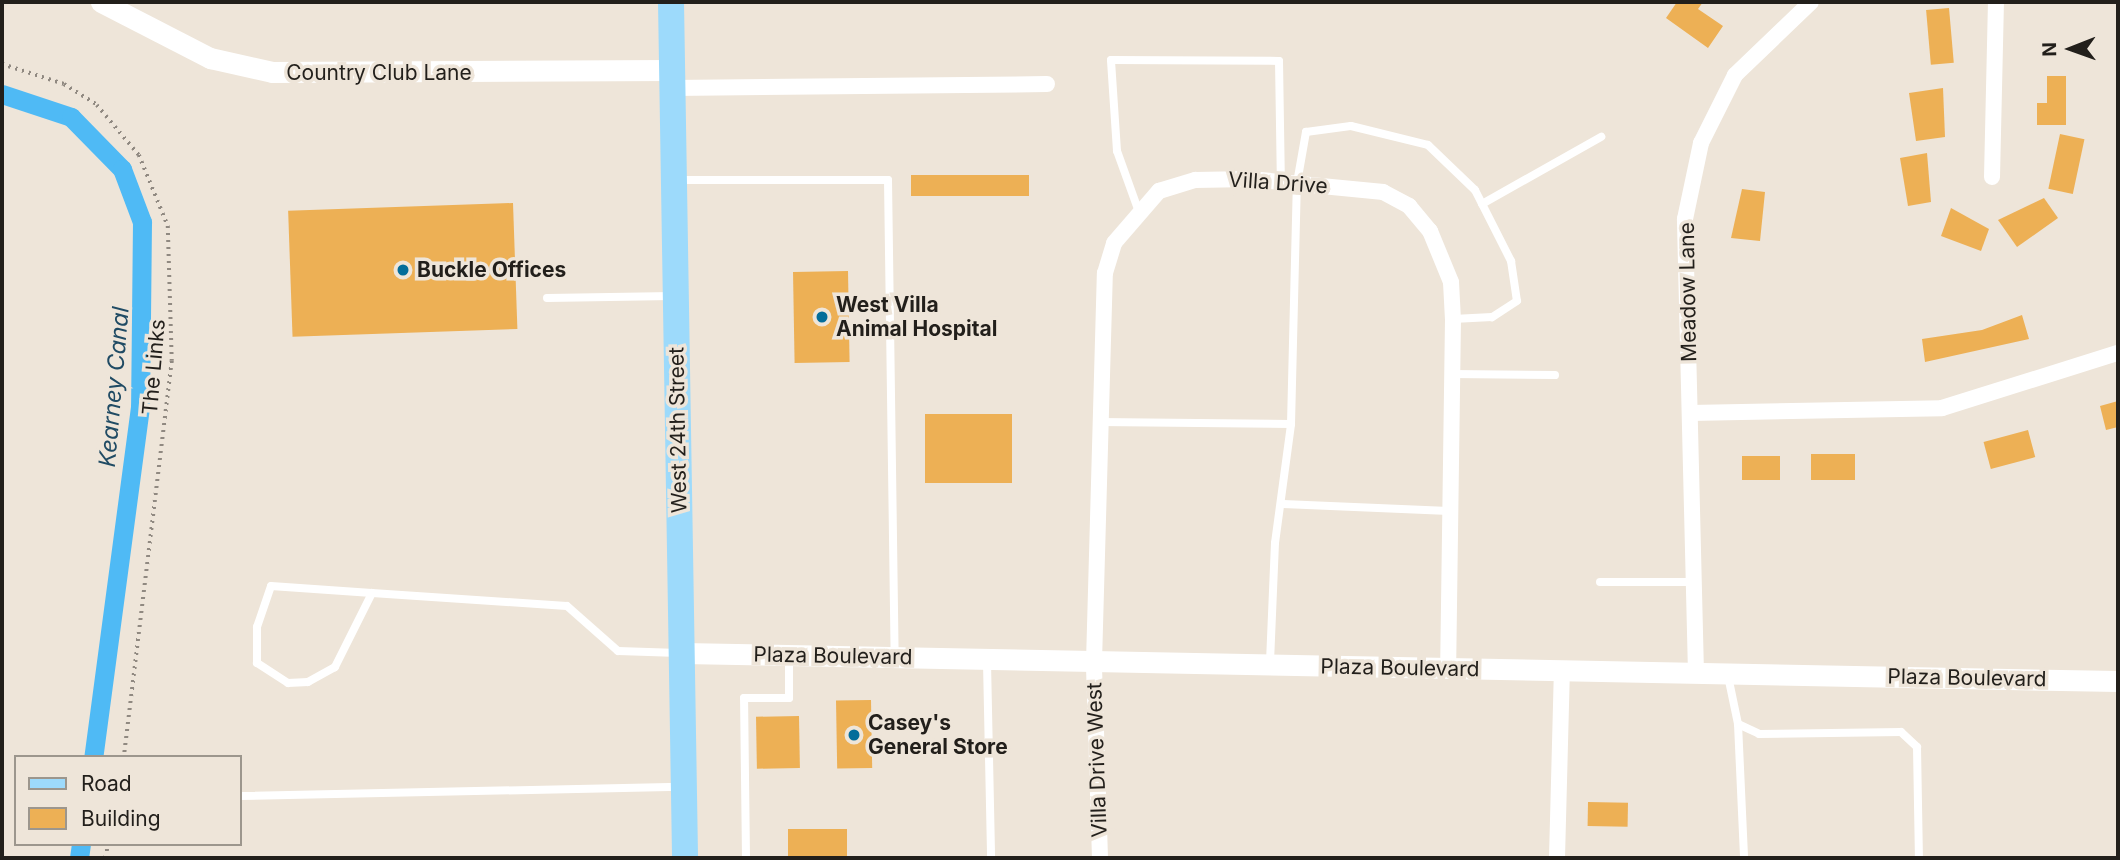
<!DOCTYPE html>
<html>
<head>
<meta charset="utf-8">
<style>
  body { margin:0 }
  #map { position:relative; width:2120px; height:860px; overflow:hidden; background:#eee5d9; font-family:Inter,sans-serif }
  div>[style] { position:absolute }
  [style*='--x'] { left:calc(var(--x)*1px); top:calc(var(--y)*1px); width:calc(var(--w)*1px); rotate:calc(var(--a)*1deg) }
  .canal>* { height:19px; margin:-9.5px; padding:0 9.5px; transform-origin:9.5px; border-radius:9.5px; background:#4fbaf5 }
  .building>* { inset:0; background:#edb055; transform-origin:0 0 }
  .path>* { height:3.5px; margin-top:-1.75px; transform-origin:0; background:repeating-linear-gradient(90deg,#908981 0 2px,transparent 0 7px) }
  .service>* { height:8px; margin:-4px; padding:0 4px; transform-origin:4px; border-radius:4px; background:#fff }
  .minor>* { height:16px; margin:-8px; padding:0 8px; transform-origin:8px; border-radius:8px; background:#fff }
  .tertiary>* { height:21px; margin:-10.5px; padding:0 10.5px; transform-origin:10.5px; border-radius:10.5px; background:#fff }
  .primary>* { height:26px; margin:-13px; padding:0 13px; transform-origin:13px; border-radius:13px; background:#9ddafb }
  .dots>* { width:19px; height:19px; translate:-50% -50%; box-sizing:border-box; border:4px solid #eee5d9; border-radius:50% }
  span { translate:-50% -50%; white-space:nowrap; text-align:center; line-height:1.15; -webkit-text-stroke:7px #eee5d9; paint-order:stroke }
  .street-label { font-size:21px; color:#221f1b }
  .poi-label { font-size:21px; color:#221f1b; font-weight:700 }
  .left { translate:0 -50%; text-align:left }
  .water-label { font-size:23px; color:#204b64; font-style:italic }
  .frame { position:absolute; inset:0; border:4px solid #221f1b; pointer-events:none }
  .legend { position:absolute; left:14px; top:755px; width:228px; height:91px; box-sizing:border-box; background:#eee5d9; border:2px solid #9c968d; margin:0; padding:9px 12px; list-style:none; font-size:21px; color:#221f1b }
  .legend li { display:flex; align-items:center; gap:14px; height:35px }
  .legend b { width:35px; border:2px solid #9c968d }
  .north { position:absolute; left:2036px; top:14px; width:70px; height:70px; -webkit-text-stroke:5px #eee5d9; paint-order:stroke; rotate:269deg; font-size:19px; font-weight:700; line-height:28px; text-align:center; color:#221f1b }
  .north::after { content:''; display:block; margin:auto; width:24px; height:32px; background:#221f1b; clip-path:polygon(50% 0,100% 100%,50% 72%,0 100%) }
</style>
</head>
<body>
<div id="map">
  <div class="canal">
    <div style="--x:2;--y:94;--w:73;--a:18.4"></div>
    <div style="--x:71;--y:117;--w:73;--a:45.6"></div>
    <div style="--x:122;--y:169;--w:57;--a:69.3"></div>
    <div style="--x:142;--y:222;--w:185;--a:90.6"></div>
    <div style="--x:140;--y:407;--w:353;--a:97.6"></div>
    <div style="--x:79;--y:858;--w:14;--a:-82"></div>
  </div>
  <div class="building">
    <div style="clip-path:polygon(1677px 2px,1703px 2px,1698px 9px,1723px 26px,1708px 48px,1666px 18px)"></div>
    <div style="left:1949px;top:8px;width:55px;height:23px;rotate:85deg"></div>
    <div style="clip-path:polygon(2047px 76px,2066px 76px,2066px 125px,2037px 125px,2037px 103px,2047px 103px)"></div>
    <div style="clip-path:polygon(1943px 88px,1945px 137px,1916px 141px,1909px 93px)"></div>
    <div style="left:2060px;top:134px;width:25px;height:56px;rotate:12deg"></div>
    <div style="clip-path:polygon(1927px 153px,1931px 202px,1908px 206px,1900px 158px)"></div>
    <div style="left:911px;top:175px;width:118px;height:21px"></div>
    <div style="clip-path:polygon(1742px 189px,1765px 192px,1760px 241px,1731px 238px)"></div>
    <div style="clip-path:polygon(2044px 198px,2058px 218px,2017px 247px,1998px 220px)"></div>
    <div style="left:513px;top:203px;width:126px;height:225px;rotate:88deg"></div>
    <div style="clip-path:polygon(1951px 208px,1989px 229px,1981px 251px,1941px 236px)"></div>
    <div style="left:848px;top:271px;width:91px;height:55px;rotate:89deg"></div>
    <div style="clip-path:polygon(2022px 315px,2029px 339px,1925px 362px,1922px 339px,1982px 330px)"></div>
    <div style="clip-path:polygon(2118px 401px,2118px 427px,2106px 430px,2100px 406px)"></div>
    <div style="left:925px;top:414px;width:87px;height:69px"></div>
    <div style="left:2028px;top:430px;width:28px;height:46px;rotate:75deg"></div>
    <div style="left:1811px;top:454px;width:44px;height:26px"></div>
    <div style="left:1742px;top:456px;width:38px;height:24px"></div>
    <div style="left:871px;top:700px;width:68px;height:35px;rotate:89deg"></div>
    <div style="left:799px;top:716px;width:52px;height:43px;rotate:89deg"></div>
    <div style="left:1588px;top:802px;width:40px;height:24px;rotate:1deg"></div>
    <div style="left:847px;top:829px;width:29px;height:59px;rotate:90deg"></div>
  </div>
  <div class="path">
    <div style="--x:2;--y:64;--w:65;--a:17.9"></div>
    <div style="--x:64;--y:84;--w:39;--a:32"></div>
    <div style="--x:97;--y:105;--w:65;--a:50"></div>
    <div style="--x:139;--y:155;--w:77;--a:67.8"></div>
    <div style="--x:168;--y:226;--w:135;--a:88.3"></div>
    <div style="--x:172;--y:361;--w:399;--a:96.9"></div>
    <div style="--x:105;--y:858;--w:14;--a:-78"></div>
  </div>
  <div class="service">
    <div style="--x:679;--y:180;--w:209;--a:0"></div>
    <div style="--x:888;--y:180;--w:477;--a:89.2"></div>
    <div style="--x:1482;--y:204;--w:137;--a:-29.4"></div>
    <div style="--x:1139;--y:212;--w:65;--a:-109.8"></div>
    <div style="--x:1117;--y:151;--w:91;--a:-93.8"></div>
    <div style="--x:1111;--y:60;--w:168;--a:0.3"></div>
    <div style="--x:1279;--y:61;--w:121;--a:89.1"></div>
    <div style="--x:547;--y:298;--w:126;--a:-0.9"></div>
    <div style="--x:1451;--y:374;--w:104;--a:0.6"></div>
    <div style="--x:1099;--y:422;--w:192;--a:0.6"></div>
    <div style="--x:1283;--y:504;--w:166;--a:2.4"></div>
    <div style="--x:1600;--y:582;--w:94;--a:0"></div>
    <div style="--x:271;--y:586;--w:101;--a:4"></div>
    <div style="--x:372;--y:593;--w:83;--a:116.6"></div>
    <div style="--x:335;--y:667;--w:31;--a:151"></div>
    <div style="--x:308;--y:682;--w:20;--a:177"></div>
    <div style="--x:288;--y:683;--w:37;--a:-147"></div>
    <div style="--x:257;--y:663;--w:36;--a:-90"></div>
    <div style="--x:257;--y:627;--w:43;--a:-71.1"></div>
    <div style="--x:372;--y:593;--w:195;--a:3.8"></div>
    <div style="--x:567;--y:606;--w:68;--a:41.4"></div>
    <div style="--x:618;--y:651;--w:61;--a:1.9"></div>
    <div style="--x:987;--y:662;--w:196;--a:88.8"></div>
    <div style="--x:1270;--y:662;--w:119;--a:-87.6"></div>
    <div style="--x:1275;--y:543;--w:120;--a:-82.3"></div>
    <div style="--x:1291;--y:424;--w:241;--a:-88.6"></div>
    <div style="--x:1297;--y:183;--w:52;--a:-80"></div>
    <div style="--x:1306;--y:132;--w:45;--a:-7.6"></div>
    <div style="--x:1351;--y:126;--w:79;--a:13.9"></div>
    <div style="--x:1428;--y:145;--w:65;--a:43.8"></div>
    <div style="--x:1475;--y:190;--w:80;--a:63.1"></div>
    <div style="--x:1511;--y:261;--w:40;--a:81.5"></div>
    <div style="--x:1517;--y:301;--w:30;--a:147"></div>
    <div style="--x:1492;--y:317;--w:39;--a:177"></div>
    <div style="--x:1728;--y:676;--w:49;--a:78.2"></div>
    <div style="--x:1738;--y:724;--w:23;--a:25"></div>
    <div style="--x:1759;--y:734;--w:142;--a:-0.8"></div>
    <div style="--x:1901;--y:732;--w:22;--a:43"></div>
    <div style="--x:1917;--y:747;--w:111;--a:89"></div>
    <div style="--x:1738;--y:724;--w:134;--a:87.4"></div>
    <div style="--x:240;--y:796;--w:441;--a:-1.2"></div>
    <div style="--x:746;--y:858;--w:160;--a:-90.7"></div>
    <div style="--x:744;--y:698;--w:45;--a:0"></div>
    <div style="--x:789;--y:698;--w:42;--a:-90"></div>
  </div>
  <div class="minor">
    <div style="--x:673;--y:88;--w:374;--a:-0.6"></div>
    <div style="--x:1992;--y:177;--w:175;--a:-88.7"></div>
    <div style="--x:1690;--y:413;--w:252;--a:-1.1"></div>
    <div style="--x:1942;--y:408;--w:184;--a:-17.4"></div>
    <div style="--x:1696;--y:673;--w:454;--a:-91.4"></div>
    <div style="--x:1685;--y:219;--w:78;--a:-78.1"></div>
    <div style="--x:1701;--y:143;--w:76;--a:-63.4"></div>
    <div style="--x:1735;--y:75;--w:105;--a:-43.8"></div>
    <div style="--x:1100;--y:858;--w:196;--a:-91.8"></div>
    <div style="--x:1094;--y:662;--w:389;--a:-88.4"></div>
    <div style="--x:1105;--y:273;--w:31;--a:-73"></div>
    <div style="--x:1114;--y:243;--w:69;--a:-49.1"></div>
    <div style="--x:1159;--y:191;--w:38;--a:-17"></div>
    <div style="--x:1195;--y:180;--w:55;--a:-1"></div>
    <div style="--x:1250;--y:179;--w:134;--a:5.6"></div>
    <div style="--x:1383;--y:192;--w:30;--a:28"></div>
    <div style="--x:1409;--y:206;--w:33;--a:50"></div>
    <div style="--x:1430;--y:231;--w:55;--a:67.6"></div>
    <div style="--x:1451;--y:282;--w:37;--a:87"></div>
    <div style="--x:1453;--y:319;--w:350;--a:90.8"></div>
    <div style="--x:1557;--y:858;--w:187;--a:-88.5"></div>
  </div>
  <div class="tertiary">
    <div style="--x:101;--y:2;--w:123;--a:27.2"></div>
    <div style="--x:210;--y:58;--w:64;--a:12.7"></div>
    <div style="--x:272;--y:72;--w:400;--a:-0.3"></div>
    <div style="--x:682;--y:653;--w:1436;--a:1.12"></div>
  </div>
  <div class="primary">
    <div style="--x:671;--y:2;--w:856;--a:89.06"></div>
  </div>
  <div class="dots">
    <div style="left:403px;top:270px;background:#036d9a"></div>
    <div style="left:822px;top:317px;background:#036d9a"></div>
    <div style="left:854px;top:735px;background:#036d9a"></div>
  </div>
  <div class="street-label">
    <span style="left:379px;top:73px">Country Club Lane</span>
    <span style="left:1278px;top:183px;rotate:4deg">Villa Drive</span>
    <span style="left:1688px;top:292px;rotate:-91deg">Meadow Lane</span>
    <span style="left:154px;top:367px;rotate:-85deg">The Links</span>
    <span style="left:678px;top:430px;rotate:-91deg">West 24th Street</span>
    <span style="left:833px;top:656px;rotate:1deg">Plaza Boulevard</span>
    <span style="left:1400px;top:668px;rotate:1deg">Plaza Boulevard</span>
    <span style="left:1967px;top:678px;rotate:1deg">Plaza Boulevard</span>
    <span style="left:1097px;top:760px;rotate:-92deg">Villa Drive West</span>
  </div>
  <div class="poi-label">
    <span class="left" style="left:417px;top:270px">Buckle Offices</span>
    <span class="left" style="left:836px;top:317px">West Villa<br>Animal Hospital</span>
    <span class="left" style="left:868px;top:735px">Casey's<br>General Store</span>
  </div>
  <div class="water-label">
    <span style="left:114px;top:387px;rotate:-85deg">Kearney Canal</span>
  </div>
  <div class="frame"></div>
  <ul class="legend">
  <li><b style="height:9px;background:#9ddafb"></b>Road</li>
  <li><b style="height:19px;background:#edb055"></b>Building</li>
  </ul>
  <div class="north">N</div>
</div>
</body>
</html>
